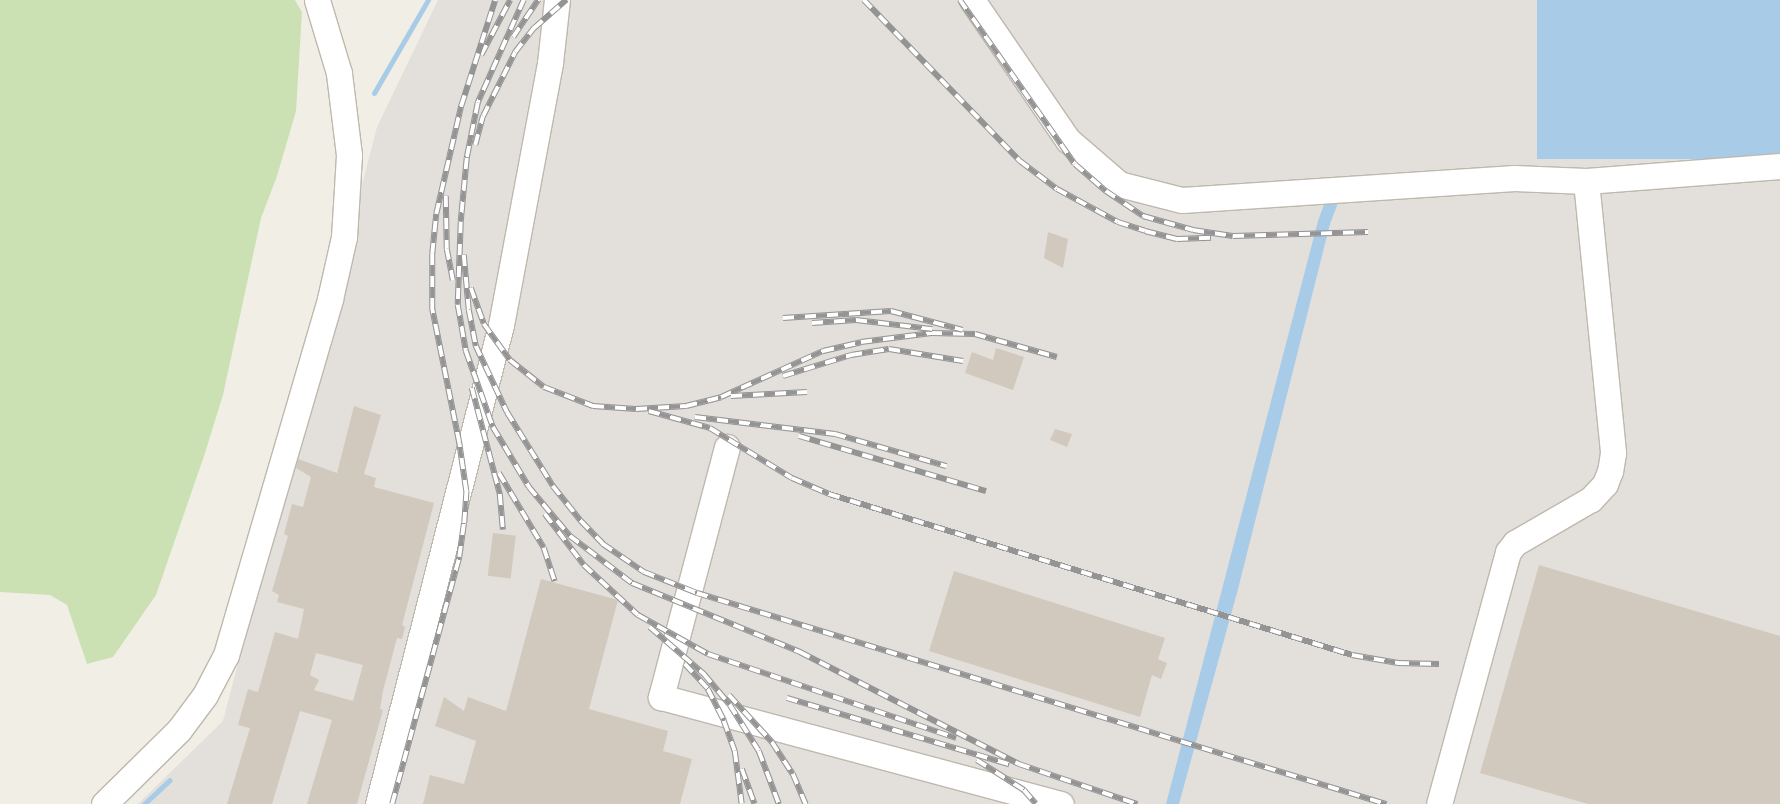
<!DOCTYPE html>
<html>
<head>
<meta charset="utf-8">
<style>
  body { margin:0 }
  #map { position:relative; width:1780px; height:804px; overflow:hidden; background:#f1eee6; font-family:"DM Sans",sans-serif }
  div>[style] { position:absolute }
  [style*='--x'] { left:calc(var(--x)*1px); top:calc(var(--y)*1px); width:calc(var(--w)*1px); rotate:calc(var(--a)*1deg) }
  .industrial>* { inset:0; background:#e3dfdb }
  .green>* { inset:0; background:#cbe1b3 }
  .water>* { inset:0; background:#a8cce7; transform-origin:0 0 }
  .stream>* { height:5px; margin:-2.5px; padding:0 2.5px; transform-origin:2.5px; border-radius:2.5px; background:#a8cce7 }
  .building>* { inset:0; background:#d1c9bd; transform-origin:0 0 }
  .roads { filter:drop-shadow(1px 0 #beb8ad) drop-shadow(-1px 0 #beb8ad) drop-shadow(0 1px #beb8ad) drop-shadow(0 -1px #beb8ad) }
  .minor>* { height:25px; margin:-12.5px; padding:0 12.5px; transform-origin:12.5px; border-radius:12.5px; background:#fff }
  .rail>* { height:5.5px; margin-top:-2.75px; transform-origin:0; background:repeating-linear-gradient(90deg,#fff 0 11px,#949494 0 22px); box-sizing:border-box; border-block:1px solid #949494 }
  span { translate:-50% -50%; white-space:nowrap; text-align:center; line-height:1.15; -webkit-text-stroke:4px #fff; paint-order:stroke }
</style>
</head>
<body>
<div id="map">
  <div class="industrial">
    <div style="clip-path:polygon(438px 0,1537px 0,1546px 159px,1780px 145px,1780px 804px,138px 804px,223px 721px,377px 127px)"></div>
  </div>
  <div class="green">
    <div style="clip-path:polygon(0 0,295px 0,302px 12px,296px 111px,277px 176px,261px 218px,223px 395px,204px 456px,156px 595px,113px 657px,87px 664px,67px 605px,50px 595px,0 592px)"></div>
  </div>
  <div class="water">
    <div style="left:1537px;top:0;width:243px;height:159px"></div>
    <div style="clip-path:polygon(1334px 177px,1347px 179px,1330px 224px,1238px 589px,1179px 804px,1166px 804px,1318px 221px)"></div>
  </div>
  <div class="stream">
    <div style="--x:374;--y:93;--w:108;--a:-59.9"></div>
    <div style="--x:144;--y:804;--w:35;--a:-43"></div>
  </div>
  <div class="building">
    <div style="clip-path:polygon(1048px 232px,1068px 239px,1063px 268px,1044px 258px)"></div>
    <div style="clip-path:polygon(996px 348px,1024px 357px,1013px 390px,965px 373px,972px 352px,993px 360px)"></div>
    <div style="clip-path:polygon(evenodd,354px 406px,381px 415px,364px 474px,376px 478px,374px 487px,434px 503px,402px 625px,405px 627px,402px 639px,397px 638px,383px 691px,380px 709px,383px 710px,357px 804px,307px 804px,332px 720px,300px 711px,272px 804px,227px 804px,250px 728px,238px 725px,248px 689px,258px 692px,275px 632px,298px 639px,304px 609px,277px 602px,279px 595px,272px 591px,288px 536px,284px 534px,292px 504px,303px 507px,311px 477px,296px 468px,298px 459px,337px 473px,354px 406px,316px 653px,363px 665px,353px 701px,314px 690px,319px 680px,310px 675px,316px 653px)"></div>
    <div style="clip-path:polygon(1055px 429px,1072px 434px,1067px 447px,1050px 440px)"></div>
    <div style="left:493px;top:533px;width:23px;height:43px;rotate:7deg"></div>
    <div style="clip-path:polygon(1539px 565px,1780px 636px,1780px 804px,1588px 804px,1480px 773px)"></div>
    <div style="clip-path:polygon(954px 571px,1165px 638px,1158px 659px,1167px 663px,1161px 679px,1152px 675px,1140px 717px,929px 651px)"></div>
    <div style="clip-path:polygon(541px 579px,618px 600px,589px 709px,668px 731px,663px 751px,692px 759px,680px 804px,423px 804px,430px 775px,464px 784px,476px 741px,435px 726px,444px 697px,464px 711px,468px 697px,506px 711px)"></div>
  </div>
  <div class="roads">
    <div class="minor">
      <div style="--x:972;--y:0;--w:170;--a:55.6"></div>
      <div style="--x:1068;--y:140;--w:67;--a:40.8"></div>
      <div style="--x:1119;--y:184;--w:65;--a:14.3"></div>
      <div style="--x:1182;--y:200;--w:333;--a:-3.8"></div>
      <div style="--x:1514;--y:178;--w:72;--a:2.4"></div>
      <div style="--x:1586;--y:181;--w:273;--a:84.3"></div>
      <div style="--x:1613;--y:453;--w:18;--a:99"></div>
      <div style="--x:1610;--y:471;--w:14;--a:111"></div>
      <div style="--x:1605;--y:484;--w:21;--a:133"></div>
      <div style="--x:1591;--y:499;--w:88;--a:149.9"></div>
      <div style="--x:1515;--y:543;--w:11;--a:128"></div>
      <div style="--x:1508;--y:552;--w:261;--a:105.3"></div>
      <div style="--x:1586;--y:181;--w:195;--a:-4.4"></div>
      <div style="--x:727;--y:447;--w:259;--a:104.8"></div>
      <div style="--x:661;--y:697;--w:414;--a:15"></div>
      <div style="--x:104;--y:804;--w:105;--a:-44.6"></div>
      <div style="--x:179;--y:730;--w:44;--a:-53.4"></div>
      <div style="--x:205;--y:695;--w:45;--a:-62.3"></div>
      <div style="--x:226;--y:655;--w:371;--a:-73.7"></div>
      <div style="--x:330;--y:299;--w:64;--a:-77.3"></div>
      <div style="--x:344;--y:237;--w:82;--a:-86.5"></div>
      <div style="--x:349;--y:155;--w:83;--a:-97"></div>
      <div style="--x:339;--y:73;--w:76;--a:-106.8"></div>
      <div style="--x:378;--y:804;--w:495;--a:-75.6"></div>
      <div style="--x:501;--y:325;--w:267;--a:-79.4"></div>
      <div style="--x:550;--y:63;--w:63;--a:-83.7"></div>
    </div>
  </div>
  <div class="rail">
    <div style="--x:524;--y:0;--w:113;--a:114.1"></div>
    <div style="--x:478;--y:103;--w:56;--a:101.3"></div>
    <div style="--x:467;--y:158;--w:64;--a:95.4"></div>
    <div style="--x:461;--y:222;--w:83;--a:92.1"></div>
    <div style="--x:458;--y:305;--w:47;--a:80.1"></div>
    <div style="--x:466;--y:351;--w:81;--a:70.4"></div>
    <div style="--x:493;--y:427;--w:70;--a:59"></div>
    <div style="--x:529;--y:487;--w:64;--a:50.1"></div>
    <div style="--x:570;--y:536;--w:78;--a:37.2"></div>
    <div style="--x:632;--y:583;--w:182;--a:22.3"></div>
    <div style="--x:800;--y:652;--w:246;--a:27.1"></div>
    <div style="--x:1019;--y:764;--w:125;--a:18.7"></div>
    <div style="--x:864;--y:0;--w:224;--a:45.9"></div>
    <div style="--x:1020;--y:161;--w:46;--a:37.1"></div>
    <div style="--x:1057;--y:189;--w:69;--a:28.4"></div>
    <div style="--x:1118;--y:222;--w:28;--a:18"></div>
    <div style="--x:1145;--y:231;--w:33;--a:14"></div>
    <div style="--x:1177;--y:239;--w:34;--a:-2"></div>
    <div style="--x:960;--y:0;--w:200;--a:55"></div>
    <div style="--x:1075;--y:164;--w:41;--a:41.1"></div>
    <div style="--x:1106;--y:191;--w:45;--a:34"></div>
    <div style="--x:1143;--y:216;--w:52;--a:15.6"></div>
    <div style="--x:1193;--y:230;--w:40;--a:8.5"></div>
    <div style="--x:1233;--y:236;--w:135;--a:-1.7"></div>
    <div style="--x:513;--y:37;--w:45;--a:-56"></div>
    <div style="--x:481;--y:55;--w:62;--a:-62.2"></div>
    <div style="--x:475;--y:145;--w:30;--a:-75"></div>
    <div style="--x:483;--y:116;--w:72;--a:-63.4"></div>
    <div style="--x:515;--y:52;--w:31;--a:-52"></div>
    <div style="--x:534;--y:28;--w:43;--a:-41.2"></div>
    <div style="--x:446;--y:196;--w:53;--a:88.9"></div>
    <div style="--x:447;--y:249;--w:32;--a:79"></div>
    <div style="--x:464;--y:255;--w:55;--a:84.8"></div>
    <div style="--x:469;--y:310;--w:37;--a:79"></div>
    <div style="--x:476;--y:346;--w:73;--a:64.8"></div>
    <div style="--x:507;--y:412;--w:87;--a:58.1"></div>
    <div style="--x:553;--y:486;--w:45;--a:51.3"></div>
    <div style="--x:581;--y:521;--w:32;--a:46"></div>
    <div style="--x:603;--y:544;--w:50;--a:34.3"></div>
    <div style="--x:644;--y:572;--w:57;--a:21.6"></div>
    <div style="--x:697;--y:593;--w:721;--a:17.03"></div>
    <div style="--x:471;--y:288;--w:38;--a:70"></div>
    <div style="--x:484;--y:324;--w:44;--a:54.2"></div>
    <div style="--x:510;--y:360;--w:43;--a:38.5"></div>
    <div style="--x:544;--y:387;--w:53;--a:21.2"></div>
    <div style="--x:593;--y:406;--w:43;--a:4"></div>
    <div style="--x:636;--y:409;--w:50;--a:-3.4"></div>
    <div style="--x:686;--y:406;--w:36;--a:-14"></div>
    <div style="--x:721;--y:397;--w:112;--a:-24.3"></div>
    <div style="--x:823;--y:351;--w:39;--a:-13"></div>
    <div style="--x:861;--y:342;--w:71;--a:-7.3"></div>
    <div style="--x:931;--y:333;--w:44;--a:1.3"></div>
    <div style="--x:975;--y:334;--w:85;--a:15.7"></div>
    <div style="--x:783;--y:318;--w:108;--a:-3.7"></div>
    <div style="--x:891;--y:311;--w:74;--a:14.8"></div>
    <div style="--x:812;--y:323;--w:44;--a:-3.9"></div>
    <div style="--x:856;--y:320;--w:77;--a:6.8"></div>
    <div style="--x:783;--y:376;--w:71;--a:-17.2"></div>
    <div style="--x:851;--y:355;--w:38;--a:-9"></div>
    <div style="--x:889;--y:349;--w:75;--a:9.2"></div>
    <div style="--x:472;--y:388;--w:110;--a:75.2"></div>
    <div style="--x:500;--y:494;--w:36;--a:85"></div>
    <div style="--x:731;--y:396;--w:76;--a:-3"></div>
    <div style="--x:649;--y:411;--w:63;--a:15.6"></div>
    <div style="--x:710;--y:428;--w:96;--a:31.4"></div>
    <div style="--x:792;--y:478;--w:40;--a:23.4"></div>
    <div style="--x:829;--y:494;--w:547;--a:17.11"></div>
    <div style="--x:1352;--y:655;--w:47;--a:9.9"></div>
    <div style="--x:1398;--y:663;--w:41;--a:1.4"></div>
    <div style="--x:695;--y:417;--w:141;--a:6.9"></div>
    <div style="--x:835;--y:434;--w:116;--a:16.1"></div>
    <div style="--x:799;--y:436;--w:195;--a:16.4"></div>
    <div style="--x:499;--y:473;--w:87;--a:59"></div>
    <div style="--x:544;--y:548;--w:35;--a:72"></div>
    <div style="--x:545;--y:514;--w:64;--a:52.6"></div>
    <div style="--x:584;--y:565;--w:74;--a:42.8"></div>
    <div style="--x:638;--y:615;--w:80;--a:29.1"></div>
    <div style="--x:708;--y:654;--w:262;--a:18.7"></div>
    <div style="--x:650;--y:627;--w:72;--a:41"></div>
    <div style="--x:704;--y:674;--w:40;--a:50"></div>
    <div style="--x:730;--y:705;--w:54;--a:57.8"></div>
    <div style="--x:759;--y:751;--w:57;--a:69.3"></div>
    <div style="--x:685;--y:664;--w:34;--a:47"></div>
    <div style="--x:708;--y:689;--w:36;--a:63"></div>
    <div style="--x:724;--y:721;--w:32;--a:70"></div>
    <div style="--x:735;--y:751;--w:53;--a:82.5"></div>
    <div style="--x:729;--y:695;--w:64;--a:47.5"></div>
    <div style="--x:772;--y:742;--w:38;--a:57"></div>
    <div style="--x:793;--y:774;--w:33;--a:67"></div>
    <div style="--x:787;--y:698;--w:232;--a:16.6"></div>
    <div style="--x:977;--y:760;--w:56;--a:32.6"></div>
    <div style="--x:1024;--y:790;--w:18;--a:49"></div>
    <div style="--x:742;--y:769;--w:37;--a:70"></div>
    <div style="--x:392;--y:804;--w:256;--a:-74.8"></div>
    <div style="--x:459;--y:557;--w:34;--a:-82"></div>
    <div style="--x:464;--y:523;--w:32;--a:-86"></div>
    <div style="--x:466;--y:491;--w:49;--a:-98.3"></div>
    <div style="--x:459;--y:443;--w:137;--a:-101.4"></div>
    <div style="--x:432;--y:309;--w:55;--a:-90"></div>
    <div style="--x:432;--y:254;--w:40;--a:-84.3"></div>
    <div style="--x:436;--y:214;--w:111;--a:-77"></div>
    <div style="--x:461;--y:106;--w:111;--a:-72.2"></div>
  </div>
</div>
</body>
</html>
